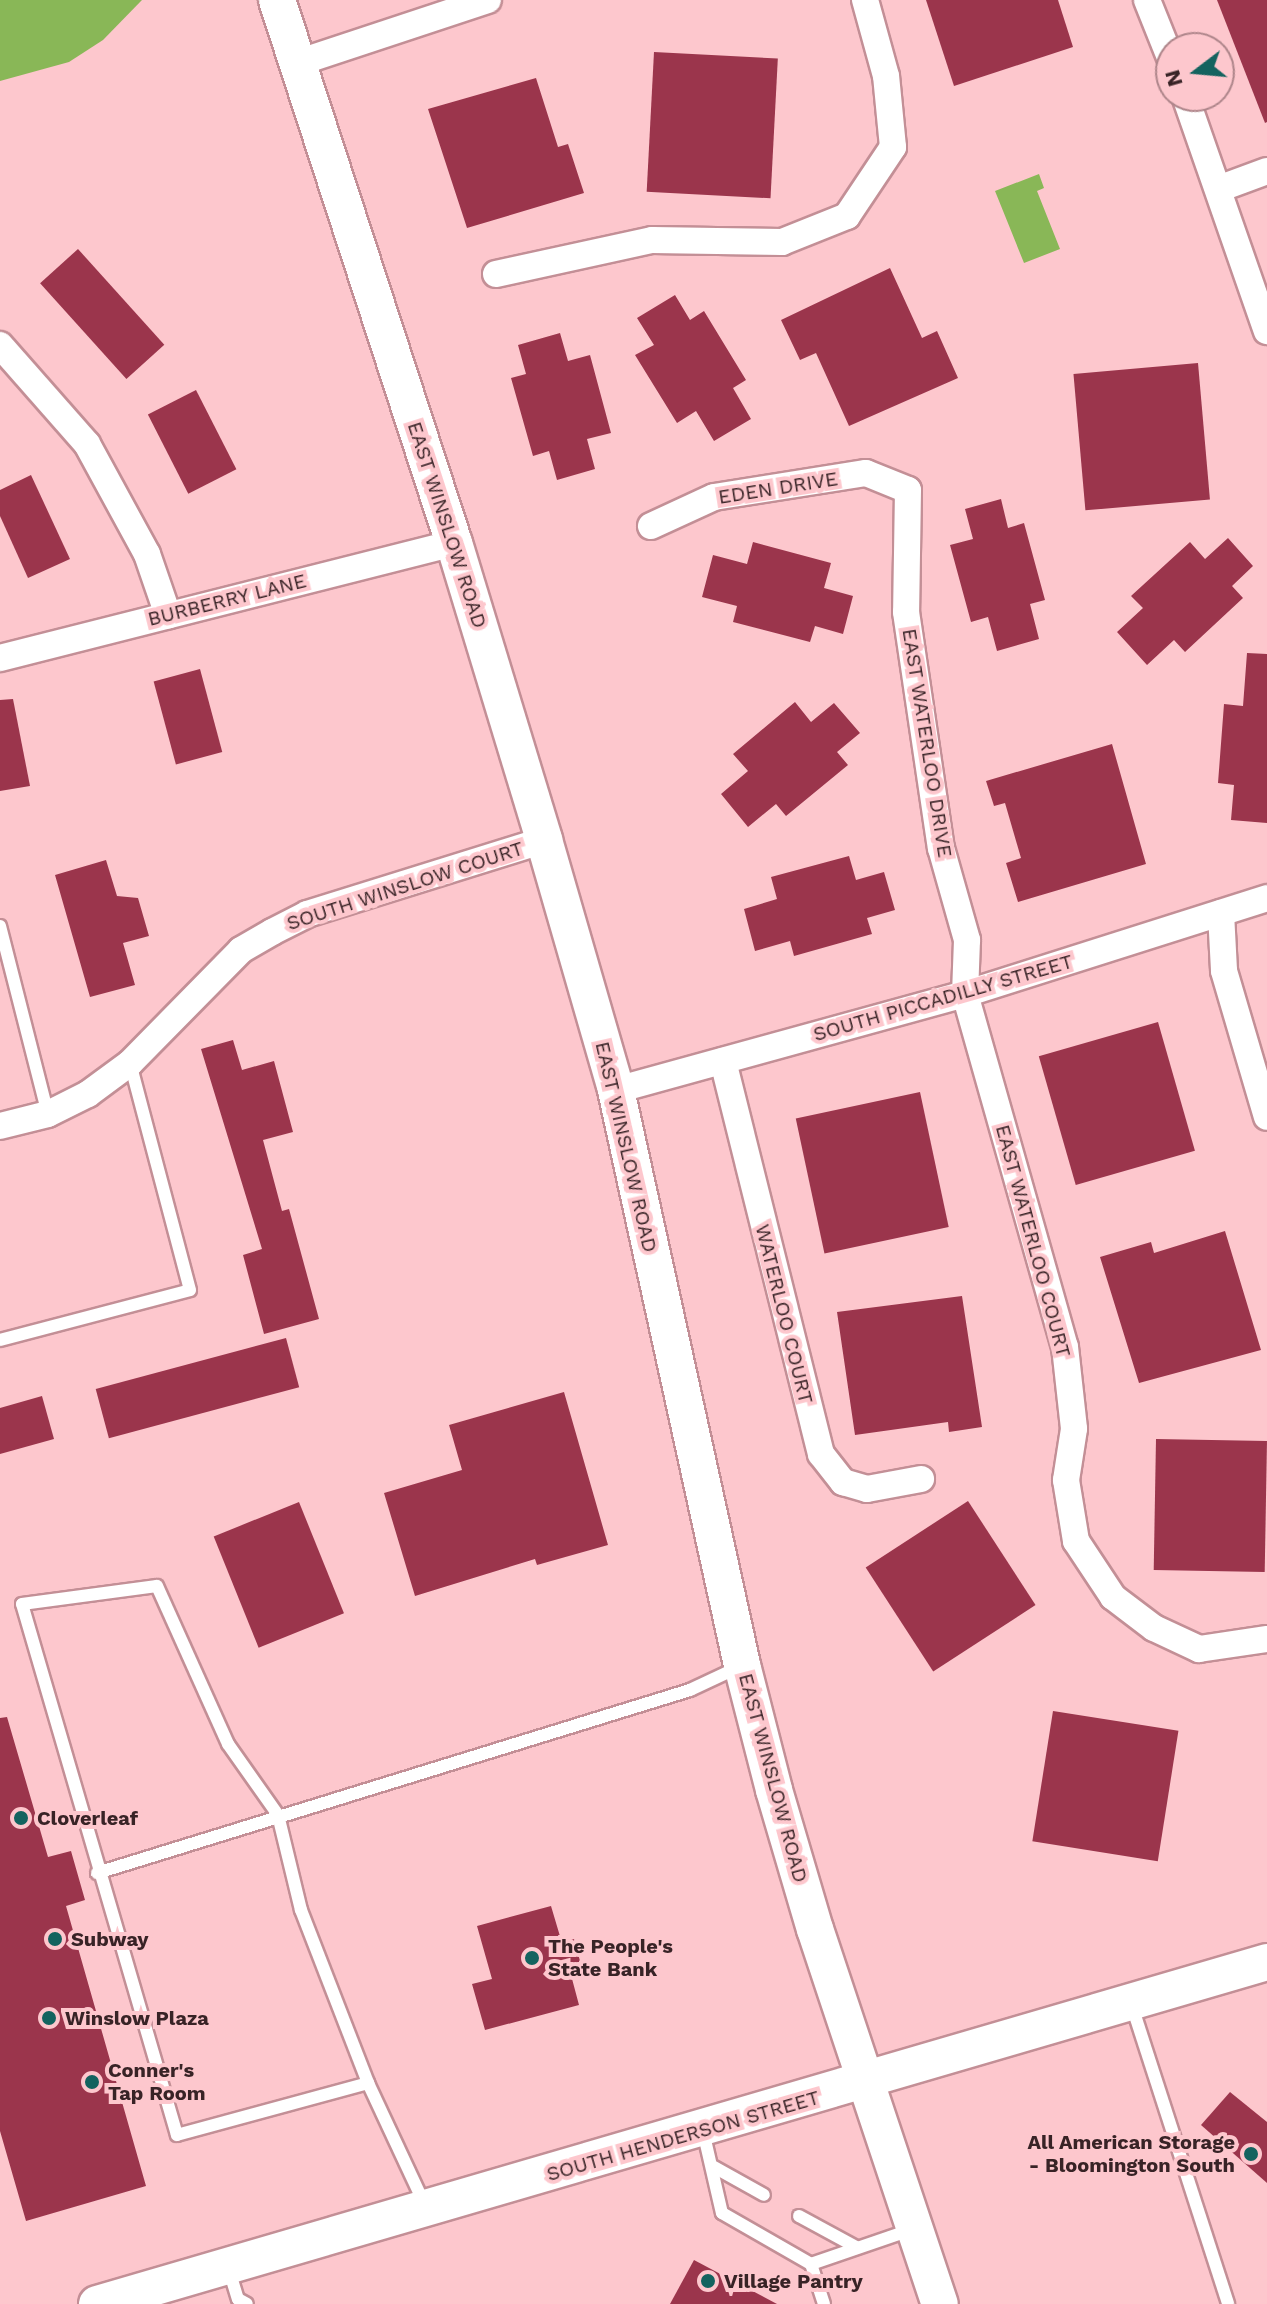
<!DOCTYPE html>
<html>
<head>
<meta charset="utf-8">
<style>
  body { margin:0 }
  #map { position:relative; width:1267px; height:2304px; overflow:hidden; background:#fdc7cd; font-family:"Work Sans",sans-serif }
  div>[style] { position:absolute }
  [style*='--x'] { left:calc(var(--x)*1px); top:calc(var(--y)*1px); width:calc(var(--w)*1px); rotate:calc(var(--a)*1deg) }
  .water>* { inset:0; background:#89b757 }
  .building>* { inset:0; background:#9b354c; transform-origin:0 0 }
  .roads { filter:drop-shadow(2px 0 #c38f96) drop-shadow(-2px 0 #c38f96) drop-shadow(0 2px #c38f96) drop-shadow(0 -2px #c38f96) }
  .lane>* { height:12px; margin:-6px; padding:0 6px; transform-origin:6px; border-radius:6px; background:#fff }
  .street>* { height:26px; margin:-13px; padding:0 13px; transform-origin:13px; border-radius:13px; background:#fff }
  .secondary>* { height:36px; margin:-18px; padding:0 18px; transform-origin:18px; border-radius:18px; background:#fff }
  .dots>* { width:22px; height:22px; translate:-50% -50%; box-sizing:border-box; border:4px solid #fdc7cd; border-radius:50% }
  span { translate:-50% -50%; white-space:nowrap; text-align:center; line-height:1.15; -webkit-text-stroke:8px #fdc7cd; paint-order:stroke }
  .street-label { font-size:20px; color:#382326 }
  .poi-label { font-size:20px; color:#382326; font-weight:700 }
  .left { translate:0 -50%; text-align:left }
  .right { translate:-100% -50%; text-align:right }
  .north { position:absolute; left:1155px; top:32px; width:80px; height:80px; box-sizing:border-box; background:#fdc7cd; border:2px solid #ae858a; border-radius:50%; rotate:254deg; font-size:22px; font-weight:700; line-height:32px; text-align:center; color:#382326 }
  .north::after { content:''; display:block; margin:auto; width:28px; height:36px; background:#14635f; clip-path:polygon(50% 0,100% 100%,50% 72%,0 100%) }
</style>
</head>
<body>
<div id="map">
  <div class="water">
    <div style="clip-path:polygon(0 0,142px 0,103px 40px,69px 62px,0 81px)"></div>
    <div style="clip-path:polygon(1039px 174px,1044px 188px,1037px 191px,1060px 249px,1024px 263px,995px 191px)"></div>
  </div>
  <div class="building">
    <div style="clip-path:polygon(926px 0,1058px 0,1073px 47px,954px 86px)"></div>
    <div style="clip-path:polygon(1217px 0,1267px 0,1267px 122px,1265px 123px)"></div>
    <div style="left:654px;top:52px;width:124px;height:140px;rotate:3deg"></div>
    <div style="clip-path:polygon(536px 78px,558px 147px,568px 144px,584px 193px,467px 228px,428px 109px)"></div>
    <div style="left:78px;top:249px;width:129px;height:51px;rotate:48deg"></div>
    <div style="clip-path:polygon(890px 268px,922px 338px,937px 331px,958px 378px,849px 426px,816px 353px,800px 360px,781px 320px)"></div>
    <div style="clip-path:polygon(675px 295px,690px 320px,704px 311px,746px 380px,733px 388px,751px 419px,714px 441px,696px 411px,677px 423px,635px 355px,654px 345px,637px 318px)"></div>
    <div style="clip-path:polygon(560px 333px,568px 361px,590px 355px,611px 433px,587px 439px,595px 469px,557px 480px,549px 451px,533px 456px,511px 378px,526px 374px,518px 345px)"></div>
    <div style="left:1198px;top:363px;width:137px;height:125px;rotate:85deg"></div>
    <div style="left:196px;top:390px;width:89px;height:54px;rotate:63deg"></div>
    <div style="clip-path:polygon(31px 475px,70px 559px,28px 578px,0 516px,0 490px)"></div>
    <div style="clip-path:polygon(1001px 499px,1008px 528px,1024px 523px,1045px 600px,1030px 604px,1039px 639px,997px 651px,988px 617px,971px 622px,950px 545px,973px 539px,965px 509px)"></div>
    <div style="clip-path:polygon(1228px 538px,1253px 566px,1232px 586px,1243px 598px,1185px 652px,1174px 640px,1147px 665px,1117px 632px,1143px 608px,1131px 596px,1190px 542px,1205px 559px)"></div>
    <div style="clip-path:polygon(753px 542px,831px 563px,824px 588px,853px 596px,843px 634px,815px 626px,810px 642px,733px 622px,737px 606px,702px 597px,713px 555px,747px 564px)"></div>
    <div style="clip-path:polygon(1247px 653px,1267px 654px,1267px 823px,1231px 820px,1234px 785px,1218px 783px,1224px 704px,1243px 706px)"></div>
    <div style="left:200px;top:669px;width:86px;height:48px;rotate:75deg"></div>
    <div style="clip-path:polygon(13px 699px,30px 786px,0 791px,0 700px)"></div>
    <div style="clip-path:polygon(795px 702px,811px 722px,834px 703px,860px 733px,837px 752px,848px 765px,786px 816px,776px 804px,748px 827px,721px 794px,748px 771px,733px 754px)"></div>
    <div style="clip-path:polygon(1112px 744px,1146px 864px,1018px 902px,1006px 863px,1021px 858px,1005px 803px,994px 806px,986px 781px)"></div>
    <div style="clip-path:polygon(849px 856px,856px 880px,884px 872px,895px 910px,867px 918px,872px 934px,794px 956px,790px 941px,755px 951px,744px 909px,777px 899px,771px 877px)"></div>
    <div style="clip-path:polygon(106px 860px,117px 896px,138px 898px,149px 936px,123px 943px,135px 985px,90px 997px,55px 875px)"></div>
    <div style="left:1158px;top:1022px;width:134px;height:124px;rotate:74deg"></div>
    <div style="clip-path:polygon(233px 1040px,242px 1070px,274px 1061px,293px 1132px,263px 1140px,282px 1211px,289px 1209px,319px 1319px,264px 1334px,243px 1255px,262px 1249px,201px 1049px)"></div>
    <div style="left:920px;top:1092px;width:138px;height:127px;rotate:78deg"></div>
    <div style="clip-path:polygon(1225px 1231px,1261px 1350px,1139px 1383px,1100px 1257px,1151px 1242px,1154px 1253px)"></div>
    <div style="clip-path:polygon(962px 1296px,982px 1427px,949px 1432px,948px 1422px,855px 1435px,837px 1312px)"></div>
    <div style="left:286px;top:1338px;width:51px;height:197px;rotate:75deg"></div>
    <div style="clip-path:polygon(564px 1392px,608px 1545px,537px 1565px,535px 1559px,415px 1596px,384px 1493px,462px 1470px,449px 1425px)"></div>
    <div style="clip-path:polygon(42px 1396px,54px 1439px,0 1454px,0 1408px)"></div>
    <div style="left:1156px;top:1439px;width:111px;height:131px;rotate:1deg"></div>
    <div style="left:968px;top:1501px;width:124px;height:122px;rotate:57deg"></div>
    <div style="left:299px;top:1502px;width:120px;height:92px;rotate:68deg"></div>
    <div style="left:1053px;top:1711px;width:127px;height:132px;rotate:9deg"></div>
    <div style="clip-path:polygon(7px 1717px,48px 1857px,71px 1851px,85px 1900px,66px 1906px,146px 2186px,26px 2221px,0 2131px,0 1718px)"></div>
    <div style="clip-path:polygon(551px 1906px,562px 1943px,574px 1939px,583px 1972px,571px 1975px,579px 2005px,485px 2030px,472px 1984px,492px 1979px,477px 1926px)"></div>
    <div style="clip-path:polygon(1230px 2092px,1267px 2122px,1267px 2183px,1201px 2125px)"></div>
    <div style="clip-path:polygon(694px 2260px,777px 2304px,670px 2304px)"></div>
  </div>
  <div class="roads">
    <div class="lane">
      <div style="--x:0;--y:926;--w:194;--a:75.7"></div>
      <div style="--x:0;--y:1340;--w:196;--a:-14.7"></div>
      <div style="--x:190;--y:1290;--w:235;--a:-104.8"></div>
      <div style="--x:97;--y:1873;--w:621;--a:-17.15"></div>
      <div style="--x:690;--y:1690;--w:54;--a:-25.1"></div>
      <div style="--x:1132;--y:2006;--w:313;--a:72.1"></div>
      <div style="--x:368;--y:2083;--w:198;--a:164.8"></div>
      <div style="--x:177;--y:2135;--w:553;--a:-106.27"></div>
      <div style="--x:22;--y:1604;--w:136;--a:-7.6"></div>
      <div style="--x:157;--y:1586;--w:173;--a:65.8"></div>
      <div style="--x:228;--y:1744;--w:87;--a:54.8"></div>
      <div style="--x:278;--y:1815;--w:98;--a:76.4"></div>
      <div style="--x:301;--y:1910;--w:186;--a:68.8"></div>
      <div style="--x:368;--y:2083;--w:135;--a:65"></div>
      <div style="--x:703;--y:2131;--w:84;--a:77"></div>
      <div style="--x:722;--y:2213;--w:103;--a:29.8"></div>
      <div style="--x:811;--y:2264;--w:108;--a:-18.9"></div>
      <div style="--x:714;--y:2167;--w:57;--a:29.2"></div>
      <div style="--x:799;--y:2216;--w:65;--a:28.5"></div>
      <div style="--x:811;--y:2264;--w:42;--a:72"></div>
      <div style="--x:229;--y:2270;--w:30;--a:73"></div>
      <div style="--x:238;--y:2299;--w:10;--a:29"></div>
    </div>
    <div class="street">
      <div style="--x:1147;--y:0;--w:65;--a:68.2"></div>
      <div style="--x:297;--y:63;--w:201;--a:-18.3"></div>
      <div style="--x:1185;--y:96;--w:249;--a:70.8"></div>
      <div style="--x:1221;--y:188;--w:49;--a:-20.3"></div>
      <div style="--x:496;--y:274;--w:160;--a:-12.3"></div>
      <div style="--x:652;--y:240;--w:130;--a:0.9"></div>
      <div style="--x:782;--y:242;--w:70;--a:-21.8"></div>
      <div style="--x:847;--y:216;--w:83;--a:-56.3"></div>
      <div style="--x:893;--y:147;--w:71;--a:-95.6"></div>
      <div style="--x:886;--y:76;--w:79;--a:-105.4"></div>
      <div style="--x:0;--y:345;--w:132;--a:48.7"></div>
      <div style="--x:87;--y:444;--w:125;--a:61.4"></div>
      <div style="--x:147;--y:554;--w:65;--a:71"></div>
      <div style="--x:651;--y:526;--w:69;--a:-24.7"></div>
      <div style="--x:714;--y:497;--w:154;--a:-9"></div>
      <div style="--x:866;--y:473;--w:45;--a:22"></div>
      <div style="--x:908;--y:490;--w:122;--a:90.9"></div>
      <div style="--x:906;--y:612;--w:239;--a:81.6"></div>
      <div style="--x:941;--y:848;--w:96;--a:74.2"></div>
      <div style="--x:967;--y:940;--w:54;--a:92.1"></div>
      <div style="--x:965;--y:994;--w:367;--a:74.2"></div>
      <div style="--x:1065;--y:1347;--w:82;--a:83.7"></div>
      <div style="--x:1074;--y:1429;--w:52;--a:98.9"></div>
      <div style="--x:1066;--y:1480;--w:62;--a:80.7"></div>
      <div style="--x:1076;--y:1541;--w:67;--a:56.5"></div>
      <div style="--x:1113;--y:1597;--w:51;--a:37.1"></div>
      <div style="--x:1154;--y:1628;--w:50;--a:25"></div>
      <div style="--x:1199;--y:1649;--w:69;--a:-8.4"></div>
      <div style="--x:0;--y:658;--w:468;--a:-14.2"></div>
      <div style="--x:1221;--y:913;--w:58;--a:87"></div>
      <div style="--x:1224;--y:971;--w:152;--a:73.6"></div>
      <div style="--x:723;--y:1061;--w:405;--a:76"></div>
      <div style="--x:821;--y:1454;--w:36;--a:52"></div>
      <div style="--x:843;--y:1482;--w:25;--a:16"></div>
      <div style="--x:867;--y:1489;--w:55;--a:-10.5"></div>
      <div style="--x:616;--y:1090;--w:362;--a:-15.4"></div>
      <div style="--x:965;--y:994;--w:317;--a:-17.6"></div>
      <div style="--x:0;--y:1126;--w:49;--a:-14"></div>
      <div style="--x:48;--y:1114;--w:45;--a:-26.6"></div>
      <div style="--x:88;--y:1094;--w:52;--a:-36.4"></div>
      <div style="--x:130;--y:1063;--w:158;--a:-45.5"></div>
      <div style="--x:241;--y:950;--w:36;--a:-30"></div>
      <div style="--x:272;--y:932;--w:39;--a:-27"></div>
      <div style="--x:307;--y:914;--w:248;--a:-17.3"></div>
    </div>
    <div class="secondary">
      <div style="--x:277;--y:0;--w:571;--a:71.95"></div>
      <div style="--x:454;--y:543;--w:310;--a:73.1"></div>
      <div style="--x:544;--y:840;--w:260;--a:73.9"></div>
      <div style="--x:616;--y:1090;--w:589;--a:77.64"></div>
      <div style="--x:742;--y:1665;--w:129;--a:75.6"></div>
      <div style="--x:774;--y:1790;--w:145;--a:73.6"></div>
      <div style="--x:815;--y:1929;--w:395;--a:71.6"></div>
      <div style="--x:97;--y:2304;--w:1219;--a:-16.29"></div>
    </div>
  </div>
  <div class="dots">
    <div style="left:21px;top:1818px;background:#14635f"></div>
    <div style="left:55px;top:1939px;background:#14635f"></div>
    <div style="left:532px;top:1958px;background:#14635f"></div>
    <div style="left:49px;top:2018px;background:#14635f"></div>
    <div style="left:92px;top:2082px;background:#14635f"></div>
    <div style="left:1251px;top:2154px;background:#14635f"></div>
    <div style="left:708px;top:2281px;background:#14635f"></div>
  </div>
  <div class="street-label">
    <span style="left:778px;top:488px;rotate:-9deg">EDEN DRIVE</span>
    <span style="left:447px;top:525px;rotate:72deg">EAST WINSLOW ROAD</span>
    <span style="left:227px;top:600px;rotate:-14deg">BURBERRY LANE</span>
    <span style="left:927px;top:743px;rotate:81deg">EAST WATERLOO DRIVE</span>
    <span style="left:405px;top:886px;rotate:-18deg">SOUTH WINSLOW COURT</span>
    <span style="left:943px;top:998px;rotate:-16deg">SOUTH PICCADILLY STREET</span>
    <span style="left:626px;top:1147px;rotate:77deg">EAST WINSLOW ROAD</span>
    <span style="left:1033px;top:1241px;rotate:75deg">EAST WATERLOO COURT</span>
    <span style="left:784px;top:1314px;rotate:76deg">WATERLOO COURT</span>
    <span style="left:773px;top:1778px;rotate:75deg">EAST WINSLOW ROAD</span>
    <span style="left:683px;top:2136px;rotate:-16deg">SOUTH HENDERSON STREET</span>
  </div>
  <div class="poi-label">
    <span class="left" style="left:37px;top:1818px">Cloverleaf</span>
    <span class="left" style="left:71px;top:1939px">Subway</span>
    <span class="left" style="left:548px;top:1958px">The People's<br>State Bank</span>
    <span class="left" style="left:65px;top:2018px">Winslow Plaza</span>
    <span class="left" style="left:108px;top:2082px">Conner's<br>Tap Room</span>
    <span class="right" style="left:1235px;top:2154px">All American Storage<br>- Bloomington South</span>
    <span class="left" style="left:724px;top:2281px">Village Pantry</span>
  </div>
  <div class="north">N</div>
</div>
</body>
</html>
